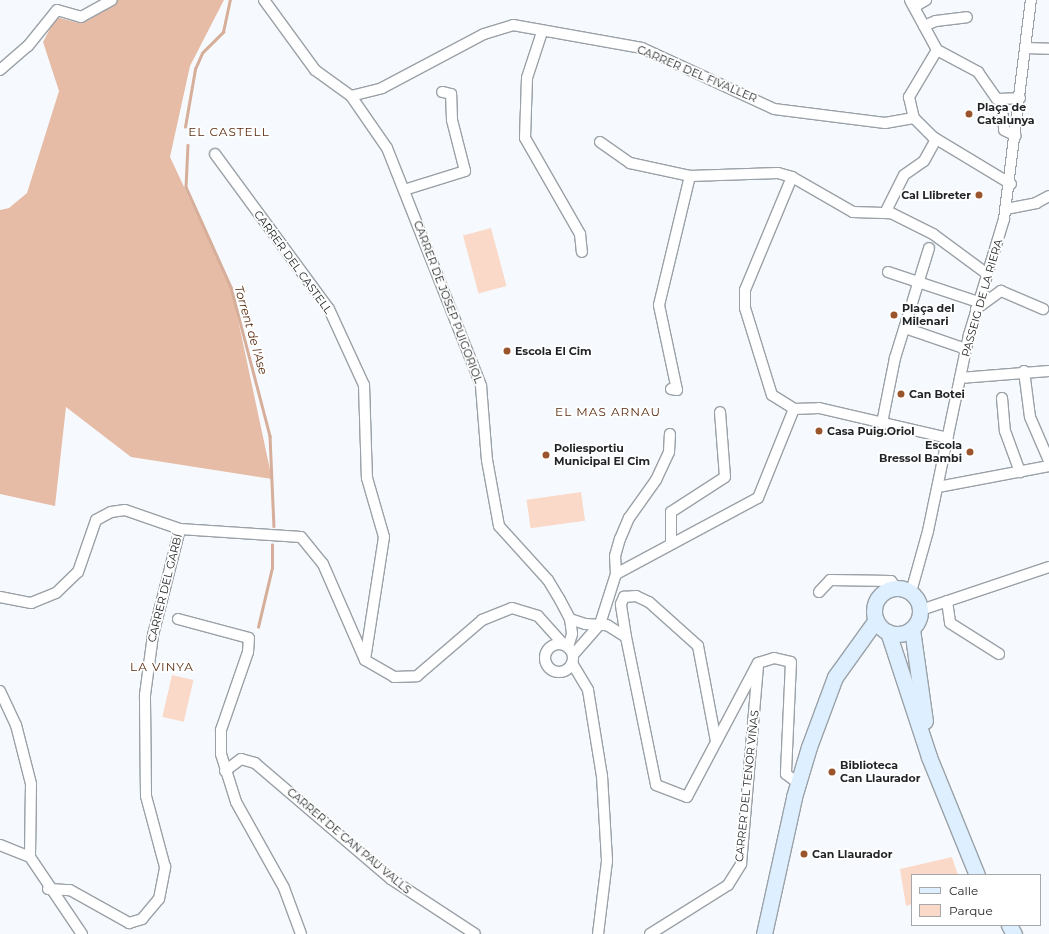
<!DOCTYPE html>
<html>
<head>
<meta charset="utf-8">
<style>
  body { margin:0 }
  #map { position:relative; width:1049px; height:934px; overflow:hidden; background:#f6fafe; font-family:Montserrat,sans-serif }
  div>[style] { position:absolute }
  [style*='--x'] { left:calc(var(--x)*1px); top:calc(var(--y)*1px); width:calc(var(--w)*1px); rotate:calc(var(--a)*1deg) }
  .green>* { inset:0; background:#fad9c8; transform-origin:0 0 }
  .forest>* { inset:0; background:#e6bca7 }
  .stream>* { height:2.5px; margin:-1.25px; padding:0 1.25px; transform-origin:1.25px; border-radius:1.25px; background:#d6ae99 }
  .roads { filter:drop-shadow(1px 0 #9aa1a7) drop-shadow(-1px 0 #9aa1a7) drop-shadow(0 1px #9aa1a7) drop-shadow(0 -1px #9aa1a7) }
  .street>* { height:10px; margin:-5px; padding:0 5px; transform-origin:5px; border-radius:5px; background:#fff }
  .street>.ring { margin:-5px; padding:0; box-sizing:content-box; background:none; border:10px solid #fff; border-radius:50% }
  .secondary>* { height:15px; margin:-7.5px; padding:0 7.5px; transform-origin:7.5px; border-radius:7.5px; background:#def0ff }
  .secondary>.ring { margin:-7.5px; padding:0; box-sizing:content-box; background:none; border:15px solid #def0ff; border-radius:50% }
  .dots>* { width:11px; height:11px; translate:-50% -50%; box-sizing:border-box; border:2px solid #fff; border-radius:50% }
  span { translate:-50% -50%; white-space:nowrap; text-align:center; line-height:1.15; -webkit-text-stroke:3.5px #fff; paint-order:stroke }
  .street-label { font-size:11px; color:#222527 }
  .poi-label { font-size:11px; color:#222527; font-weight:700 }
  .left { translate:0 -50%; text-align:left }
  .right { translate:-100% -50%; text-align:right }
  .neighbourhood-label { font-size:12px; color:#5b2c0f; letter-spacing:1px }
  .water-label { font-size:12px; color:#501f00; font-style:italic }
  .legend { position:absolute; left:911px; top:874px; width:130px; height:52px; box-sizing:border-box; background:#fff; border:1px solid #a7a8a9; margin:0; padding:5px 7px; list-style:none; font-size:12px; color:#222527 }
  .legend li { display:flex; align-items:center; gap:8px; height:20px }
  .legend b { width:20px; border:1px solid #a7a8a9 }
</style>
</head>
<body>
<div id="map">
  <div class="green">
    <div style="left:491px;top:228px;width:60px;height:29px;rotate:75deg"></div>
    <div style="left:581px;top:492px;width:29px;height:55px;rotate:82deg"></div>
    <div style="left:172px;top:675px;width:22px;height:43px;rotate:13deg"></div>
    <div style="clip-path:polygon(952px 857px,958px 875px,912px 875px,912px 904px,906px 906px,900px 869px)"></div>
  </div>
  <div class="forest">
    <div style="clip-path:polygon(111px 0,224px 0,190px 66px,170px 157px,231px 287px,272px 479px,131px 457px,66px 407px,55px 506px,0 494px,0 210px,9px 208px,27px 193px,59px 91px,43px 42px,56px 17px,79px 23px)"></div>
  </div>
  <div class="stream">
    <div style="--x:185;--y:127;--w:59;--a:-80.2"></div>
    <div style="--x:195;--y:69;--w:17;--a:-66"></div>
    <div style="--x:202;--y:53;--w:30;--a:-45"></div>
    <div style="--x:223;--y:32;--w:33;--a:-78"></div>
    <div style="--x:188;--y:145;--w:42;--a:92.7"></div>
    <div style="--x:186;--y:187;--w:110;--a:65.8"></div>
    <div style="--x:231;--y:287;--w:154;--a:75.3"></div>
    <div style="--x:270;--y:436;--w:90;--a:87.5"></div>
    <div style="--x:258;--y:627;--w:61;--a:-76.7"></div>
    <div style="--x:272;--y:568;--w:23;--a:-90"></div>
  </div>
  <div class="roads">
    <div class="street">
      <div style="--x:264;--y:0;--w:87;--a:53.9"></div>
      <div style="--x:315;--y:70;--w:44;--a:35.8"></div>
      <div style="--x:351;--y:96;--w:63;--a:55.3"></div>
      <div style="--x:387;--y:148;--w:256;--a:68.4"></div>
      <div style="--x:481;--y:386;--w:74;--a:85.4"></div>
      <div style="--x:487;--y:460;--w:67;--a:79.7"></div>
      <div style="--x:499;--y:526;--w:73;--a:47.8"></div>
      <div style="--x:548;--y:580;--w:23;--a:59"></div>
      <div style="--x:560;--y:600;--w:21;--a:62"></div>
      <div style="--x:570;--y:619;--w:15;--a:82"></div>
      <div style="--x:572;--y:634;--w:14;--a:107"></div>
      <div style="--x:910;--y:0;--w:57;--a:61.6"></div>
      <div style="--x:937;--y:50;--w:47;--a:28.2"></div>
      <div style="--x:978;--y:72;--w:33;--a:55"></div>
      <div style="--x:997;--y:99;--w:23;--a:-2"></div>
      <div style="--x:914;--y:7;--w:14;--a:-30"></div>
      <div style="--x:57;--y:10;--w:25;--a:16"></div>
      <div style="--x:81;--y:17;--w:35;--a:-29"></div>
      <div style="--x:924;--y:26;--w:13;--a:-23"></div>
      <div style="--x:936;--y:21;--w:31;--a:-7"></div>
      <div style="--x:542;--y:32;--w:48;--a:108.1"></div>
      <div style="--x:527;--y:78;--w:60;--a:91.9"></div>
      <div style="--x:525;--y:138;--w:111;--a:60.2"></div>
      <div style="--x:580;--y:234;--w:18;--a:84"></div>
      <div style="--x:1025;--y:48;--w:24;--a:2"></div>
      <div style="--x:937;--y:50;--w:55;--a:120.8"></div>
      <div style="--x:909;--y:97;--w:22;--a:77"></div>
      <div style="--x:914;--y:118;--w:27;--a:45"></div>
      <div style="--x:933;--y:137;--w:91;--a:31.1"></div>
      <div style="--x:0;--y:70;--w:37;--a:-41"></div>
      <div style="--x:28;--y:46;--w:46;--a:-51.1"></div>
      <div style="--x:351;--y:96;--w:32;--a:-14"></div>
      <div style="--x:382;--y:88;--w:115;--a:-27.9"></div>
      <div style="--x:484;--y:34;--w:30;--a:-17"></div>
      <div style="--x:513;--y:25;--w:131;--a:10.1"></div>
      <div style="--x:642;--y:48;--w:145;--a:24.8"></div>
      <div style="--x:774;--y:109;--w:112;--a:7.2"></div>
      <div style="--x:885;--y:123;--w:29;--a:-10"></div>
      <div style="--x:1001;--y:99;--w:31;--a:84"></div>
      <div style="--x:1004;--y:130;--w:13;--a:27"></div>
      <div style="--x:600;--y:142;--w:37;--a:35"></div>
      <div style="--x:630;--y:163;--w:61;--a:12.2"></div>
      <div style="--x:690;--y:176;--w:88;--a:-2"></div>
      <div style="--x:778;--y:173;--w:15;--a:16"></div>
      <div style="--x:792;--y:177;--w:70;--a:29.8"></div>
      <div style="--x:853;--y:212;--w:38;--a:2"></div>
      <div style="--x:891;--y:213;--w:47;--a:26.6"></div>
      <div style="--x:933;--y:234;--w:67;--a:36.5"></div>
      <div style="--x:215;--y:154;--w:192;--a:53.7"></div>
      <div style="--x:329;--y:309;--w:84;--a:65.3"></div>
      <div style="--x:364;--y:385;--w:93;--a:88.2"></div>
      <div style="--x:367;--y:478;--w:61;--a:73.9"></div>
      <div style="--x:384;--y:537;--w:124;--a:98.8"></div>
      <div style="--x:792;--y:177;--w:122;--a:112.6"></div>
      <div style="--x:745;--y:290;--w:18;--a:90"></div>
      <div style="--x:745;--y:308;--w:91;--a:72.8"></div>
      <div style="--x:772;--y:395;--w:26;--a:32"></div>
      <div style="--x:404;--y:190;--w:64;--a:-17.3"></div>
      <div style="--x:465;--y:171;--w:53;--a:-104.3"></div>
      <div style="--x:452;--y:120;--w:26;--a:-92"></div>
      <div style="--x:451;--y:94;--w:9;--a:-167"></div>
      <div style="--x:1006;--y:209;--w:31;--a:-11"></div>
      <div style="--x:1036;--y:203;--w:15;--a:-28"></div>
      <div style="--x:885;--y:213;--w:42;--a:-63.4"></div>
      <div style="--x:904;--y:175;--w:24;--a:-35"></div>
      <div style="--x:924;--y:161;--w:25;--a:-61"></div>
      <div style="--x:888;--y:272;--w:95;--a:18.4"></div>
      <div style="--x:976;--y:309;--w:31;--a:-36"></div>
      <div style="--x:1001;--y:291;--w:46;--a:23.2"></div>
      <div style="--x:908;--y:329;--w:61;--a:19"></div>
      <div style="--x:1024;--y:371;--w:46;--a:82.6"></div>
      <div style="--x:1030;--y:417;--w:48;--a:66.6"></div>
      <div style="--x:960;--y:378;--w:89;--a:-4.5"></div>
      <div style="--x:671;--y:389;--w:6;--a:9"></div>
      <div style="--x:677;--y:390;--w:87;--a:-102"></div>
      <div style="--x:659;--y:305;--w:133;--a:-76.5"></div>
      <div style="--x:1002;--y:398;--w:33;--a:85"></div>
      <div style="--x:1005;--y:431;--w:44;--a:69.9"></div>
      <div style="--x:882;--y:423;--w:66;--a:-78.7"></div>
      <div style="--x:895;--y:358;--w:115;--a:-72.8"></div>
      <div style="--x:938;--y:487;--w:113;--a:-10.7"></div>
      <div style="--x:671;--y:544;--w:32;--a:-90"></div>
      <div style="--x:671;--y:512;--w:64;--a:-32.9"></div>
      <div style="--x:725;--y:477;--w:65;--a:-94.4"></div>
      <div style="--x:616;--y:574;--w:18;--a:-93"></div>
      <div style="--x:615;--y:556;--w:18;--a:-74"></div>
      <div style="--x:620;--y:539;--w:23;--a:-67"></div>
      <div style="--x:629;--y:518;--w:47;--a:-54.6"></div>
      <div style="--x:656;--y:480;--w:31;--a:-65"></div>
      <div style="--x:669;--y:452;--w:18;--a:-87"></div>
      <div style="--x:819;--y:592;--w:16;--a:-47"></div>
      <div style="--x:830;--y:580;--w:61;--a:0.9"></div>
      <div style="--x:891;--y:581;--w:9;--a:54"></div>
      <div style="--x:911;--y:592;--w:63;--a:-74.4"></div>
      <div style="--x:928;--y:531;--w:200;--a:-78.2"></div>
      <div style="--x:969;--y:335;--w:121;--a:-73.2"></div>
      <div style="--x:1004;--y:219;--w:221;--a:-83"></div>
      <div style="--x:0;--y:597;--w:32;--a:11"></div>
      <div style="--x:31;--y:603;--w:27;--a:-22"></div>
      <div style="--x:56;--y:593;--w:30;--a:-44"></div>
      <div style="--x:78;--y:572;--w:55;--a:-70.9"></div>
      <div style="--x:96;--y:520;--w:17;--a:-28"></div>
      <div style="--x:111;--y:512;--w:14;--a:-8"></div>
      <div style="--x:125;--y:510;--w:58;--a:19.1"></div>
      <div style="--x:180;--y:529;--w:121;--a:3.8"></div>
      <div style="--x:301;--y:537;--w:35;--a:51"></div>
      <div style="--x:323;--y:564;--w:105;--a:66.4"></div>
      <div style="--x:365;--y:660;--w:34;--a:30"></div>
      <div style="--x:394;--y:677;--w:23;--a:-2"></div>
      <div style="--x:417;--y:676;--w:86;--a:-40.7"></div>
      <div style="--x:482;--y:620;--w:32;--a:-22"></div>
      <div style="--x:512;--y:608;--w:27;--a:17"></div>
      <div style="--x:538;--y:616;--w:39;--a:48"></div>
      <div style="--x:947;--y:601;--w:22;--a:82"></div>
      <div style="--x:950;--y:623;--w:58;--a:32.3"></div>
      <div style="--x:921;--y:610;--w:135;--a:-18.6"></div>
      <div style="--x:178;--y:619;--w:73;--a:15"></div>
      <div style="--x:249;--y:638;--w:14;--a:94"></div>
      <div style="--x:248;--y:652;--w:83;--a:109.1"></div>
      <div style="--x:221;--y:730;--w:24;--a:90"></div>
      <div style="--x:221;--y:754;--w:50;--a:72.6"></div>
      <div style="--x:236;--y:802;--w:98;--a:60.8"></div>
      <div style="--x:284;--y:888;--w:49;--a:69.7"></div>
      <div style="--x:570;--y:619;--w:16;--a:18"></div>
      <div style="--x:585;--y:624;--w:22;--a:3"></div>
      <div style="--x:607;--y:625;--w:22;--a:32"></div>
      <div style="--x:626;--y:637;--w:151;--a:78.5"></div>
      <div style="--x:656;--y:785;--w:33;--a:21"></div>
      <div style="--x:687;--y:797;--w:152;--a:-62.1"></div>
      <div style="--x:626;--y:637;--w:33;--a:-99"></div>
      <div style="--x:621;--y:604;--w:8;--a:-67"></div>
      <div style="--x:624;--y:597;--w:12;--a:-5"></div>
      <div style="--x:636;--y:596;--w:14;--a:25"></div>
      <div style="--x:649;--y:602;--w:66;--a:41.9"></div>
      <div style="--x:698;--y:646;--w:97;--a:79.3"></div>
      <div class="ring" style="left:545px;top:644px;width:18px;height:18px"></div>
      <div style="--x:573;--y:655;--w:41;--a:-48.9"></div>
      <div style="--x:600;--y:624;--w:52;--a:-72.3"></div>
      <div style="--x:616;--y:574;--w:161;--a:-28.2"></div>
      <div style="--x:758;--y:498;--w:96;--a:-68"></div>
      <div style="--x:794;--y:409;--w:25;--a:-2"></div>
      <div style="--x:819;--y:408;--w:132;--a:13.1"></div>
      <div style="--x:572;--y:663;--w:31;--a:59"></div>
      <div style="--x:588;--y:690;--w:87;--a:80.8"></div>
      <div style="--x:602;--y:776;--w:85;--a:86.6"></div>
      <div style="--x:607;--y:861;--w:74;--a:97"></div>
      <div style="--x:758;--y:663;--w:17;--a:-17"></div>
      <div style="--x:774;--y:658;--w:17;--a:13"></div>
      <div style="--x:791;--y:662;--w:112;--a:92.6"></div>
      <div style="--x:786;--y:774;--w:15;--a:37"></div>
      <div style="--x:0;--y:691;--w:38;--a:65"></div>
      <div style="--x:16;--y:725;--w:61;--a:75.7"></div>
      <div style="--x:31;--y:784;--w:73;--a:90.8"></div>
      <div style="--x:225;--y:771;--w:20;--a:-37"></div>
      <div style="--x:241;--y:759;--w:15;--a:16"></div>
      <div style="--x:255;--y:763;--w:179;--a:40.5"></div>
      <div style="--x:391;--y:879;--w:100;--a:33.2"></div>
      <div style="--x:0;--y:845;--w:32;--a:22"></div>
      <div style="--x:30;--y:857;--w:93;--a:56"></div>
      <div style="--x:48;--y:889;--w:22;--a:3"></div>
      <div style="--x:70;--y:890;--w:68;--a:29.2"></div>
      <div style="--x:129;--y:923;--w:14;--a:-17"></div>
      <div style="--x:142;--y:919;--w:26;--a:-50"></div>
      <div style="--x:159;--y:899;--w:33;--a:-79"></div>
      <div style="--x:165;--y:867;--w:73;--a:-105"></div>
      <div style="--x:146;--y:796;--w:101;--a:-90.6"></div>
      <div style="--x:145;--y:695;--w:61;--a:-82.4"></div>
      <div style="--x:153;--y:635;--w:109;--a:-75.7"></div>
      <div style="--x:650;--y:934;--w:92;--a:-32.1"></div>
      <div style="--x:728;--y:885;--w:25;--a:-58"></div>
      <div style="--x:741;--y:864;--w:198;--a:-85.1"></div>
    </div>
    <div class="secondary">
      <div class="ring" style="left:874px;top:588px;width:31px;height:31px"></div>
      <div style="--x:912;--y:629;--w:93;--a:82"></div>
      <div style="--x:888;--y:632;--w:132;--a:71.8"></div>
      <div style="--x:929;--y:757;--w:127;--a:67.9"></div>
      <div style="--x:1009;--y:925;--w:10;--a:61"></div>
      <div style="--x:764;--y:934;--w:140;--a:-77.6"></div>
      <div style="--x:794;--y:797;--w:52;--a:-73.3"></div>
      <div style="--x:809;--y:747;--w:75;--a:-69.6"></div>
      <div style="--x:835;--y:677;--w:70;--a:-54.3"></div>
    </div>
  </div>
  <div class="dots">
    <div style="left:969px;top:114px;background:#9b552c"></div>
    <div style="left:979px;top:195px;background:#9b552c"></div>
    <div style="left:894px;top:315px;background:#9b552c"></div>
    <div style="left:507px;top:351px;background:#9b552c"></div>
    <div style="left:901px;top:394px;background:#9b552c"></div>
    <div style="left:819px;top:431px;background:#9b552c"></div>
    <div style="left:970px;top:452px;background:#9b552c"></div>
    <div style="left:546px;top:455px;background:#9b552c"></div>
    <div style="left:832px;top:772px;background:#9b552c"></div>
    <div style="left:804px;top:854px;background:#9b552c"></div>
  </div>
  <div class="street-label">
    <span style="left:697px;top:74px;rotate:23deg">CARRER DEL FIVALLER</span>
    <span style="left:293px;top:262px;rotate:54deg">CARRER DEL CASTELL</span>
    <span style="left:982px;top:298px;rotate:-74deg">PASSEIG DE LA RIERA</span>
    <span style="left:448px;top:302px;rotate:69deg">CARRER DE JOSEP PUIGORIOL</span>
    <span style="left:165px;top:588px;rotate:-76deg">CARRER DEL GARBÍ</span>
    <span style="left:747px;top:786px;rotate:-84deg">CARRER DEL TENOR VIÑAS</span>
    <span style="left:349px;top:841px;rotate:40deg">CARRER DE CAN PAU VALLS</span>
  </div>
  <div class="poi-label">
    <span class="left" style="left:977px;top:114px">Plaça de<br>Catalunya</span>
    <span class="right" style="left:971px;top:195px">Cal Llibreter</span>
    <span class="left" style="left:902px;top:315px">Plaça del<br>Milenari</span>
    <span class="left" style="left:515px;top:351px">Escola El Cim</span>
    <span class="left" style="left:909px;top:394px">Can Botei</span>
    <span class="left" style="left:827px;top:431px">Casa Puig.Oriol</span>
    <span class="right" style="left:962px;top:452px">Escola<br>Bressol Bambi</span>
    <span class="left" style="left:554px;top:455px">Poliesportiu<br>Municipal El Cim</span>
    <span class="left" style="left:840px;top:772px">Biblioteca<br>Can Llaurador</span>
    <span class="left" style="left:812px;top:854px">Can Llaurador</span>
  </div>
  <div class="neighbourhood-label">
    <span style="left:229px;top:132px">EL CASTELL</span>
    <span style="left:608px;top:412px">EL MAS ARNAU</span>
    <span style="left:162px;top:667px">LA VINYA</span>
  </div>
  <div class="water-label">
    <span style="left:251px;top:330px;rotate:74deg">Torrent de l'Ase</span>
  </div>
  <ul class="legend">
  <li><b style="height:5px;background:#def0ff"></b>Calle</li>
  <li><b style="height:11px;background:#fad9c8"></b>Parque</li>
  </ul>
</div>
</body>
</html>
